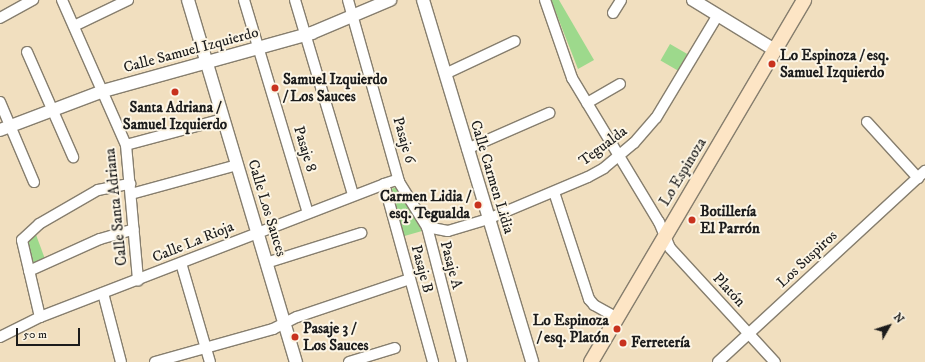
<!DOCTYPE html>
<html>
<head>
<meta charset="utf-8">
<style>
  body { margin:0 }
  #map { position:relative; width:925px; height:362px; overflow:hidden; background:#f1dfbf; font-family:"IM FELL DW Pica",serif }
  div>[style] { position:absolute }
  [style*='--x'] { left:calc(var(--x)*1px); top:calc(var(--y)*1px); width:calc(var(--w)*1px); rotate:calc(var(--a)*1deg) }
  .green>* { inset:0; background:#9dd98c; transform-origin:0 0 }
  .roads { filter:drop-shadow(1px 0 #867e6e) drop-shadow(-1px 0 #867e6e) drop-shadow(0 1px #867e6e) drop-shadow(0 -1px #867e6e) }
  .minor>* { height:10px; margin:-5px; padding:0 5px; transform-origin:5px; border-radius:5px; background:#fff }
  .tertiary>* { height:12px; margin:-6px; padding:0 6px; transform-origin:6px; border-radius:6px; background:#fff }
  .secondary>* { height:14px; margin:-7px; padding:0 7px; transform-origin:7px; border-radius:7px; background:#fde5c5 }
  .dots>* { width:11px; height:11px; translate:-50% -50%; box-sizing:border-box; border:2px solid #fcf5e5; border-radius:50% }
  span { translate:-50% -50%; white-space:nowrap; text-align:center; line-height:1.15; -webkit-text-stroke:4px #fcf5e5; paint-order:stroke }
  .street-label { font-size:15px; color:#1c1c1c }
  .poi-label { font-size:15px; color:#1c1c1c; font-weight:700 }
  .left { translate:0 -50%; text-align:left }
  .right { translate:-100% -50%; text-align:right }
  .north { position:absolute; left:869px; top:306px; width:40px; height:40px; -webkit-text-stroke:3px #fcf5e5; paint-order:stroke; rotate:51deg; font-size:11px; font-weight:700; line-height:16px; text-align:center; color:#1c1c1c }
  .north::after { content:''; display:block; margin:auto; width:14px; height:18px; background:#1c1c1c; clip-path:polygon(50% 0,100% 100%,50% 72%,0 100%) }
  .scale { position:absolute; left:16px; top:328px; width:64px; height:18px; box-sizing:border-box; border:2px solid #1c1c1c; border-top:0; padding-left:5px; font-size:12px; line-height:14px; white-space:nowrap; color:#1c1c1c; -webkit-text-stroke:3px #fcf5e5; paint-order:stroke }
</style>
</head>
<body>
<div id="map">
  <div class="green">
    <div style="clip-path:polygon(551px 0,559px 0,594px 60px,578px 69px)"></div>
    <div style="left:670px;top:44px;width:20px;height:19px;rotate:30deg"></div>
    <div style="clip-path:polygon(397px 187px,422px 231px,401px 237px,388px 190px)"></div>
    <div style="clip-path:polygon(35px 232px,45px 259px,32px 267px,26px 242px)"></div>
  </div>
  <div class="roads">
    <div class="minor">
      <div style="--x:62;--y:0;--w:158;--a:66.2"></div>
      <div style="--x:126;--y:145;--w:136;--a:84.9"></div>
      <div style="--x:244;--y:0;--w:222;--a:73.3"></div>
      <div style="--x:295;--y:0;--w:203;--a:73.4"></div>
      <div style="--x:348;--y:0;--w:189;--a:74.3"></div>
      <div style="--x:545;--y:0;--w:83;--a:70.9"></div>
      <div style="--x:572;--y:78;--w:168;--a:58.9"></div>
      <div style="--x:659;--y:222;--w:28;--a:67"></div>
      <div style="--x:670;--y:248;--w:155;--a:47.4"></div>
      <div style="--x:613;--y:13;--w:15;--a:-58"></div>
      <div style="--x:0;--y:18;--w:38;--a:-29"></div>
      <div style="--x:74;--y:26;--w:60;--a:-25.7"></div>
      <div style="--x:27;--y:52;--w:115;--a:66.3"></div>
      <div style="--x:445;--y:74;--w:77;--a:-25.2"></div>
      <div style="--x:0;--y:102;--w:87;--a:67"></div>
      <div style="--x:587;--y:103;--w:38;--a:-30"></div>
      <div style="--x:867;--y:122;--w:76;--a:47.7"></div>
      <div style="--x:126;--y:145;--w:100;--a:-15"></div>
      <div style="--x:467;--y:149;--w:90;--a:-23.7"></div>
      <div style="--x:399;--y:182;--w:53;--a:58.1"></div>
      <div style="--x:427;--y:227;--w:139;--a:75.5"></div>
      <div style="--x:384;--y:184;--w:185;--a:74.6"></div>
      <div style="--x:554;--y:192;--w:113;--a:71.9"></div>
      <div style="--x:589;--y:299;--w:8;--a:50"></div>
      <div style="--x:594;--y:305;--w:26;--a:29"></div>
      <div style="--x:131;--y:194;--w:110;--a:-15.3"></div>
      <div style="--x:427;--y:227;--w:21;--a:11"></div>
      <div style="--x:448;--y:231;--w:42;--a:-16.7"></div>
      <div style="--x:488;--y:219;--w:108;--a:-22.8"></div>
      <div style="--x:588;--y:177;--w:18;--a:-29"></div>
      <div style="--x:604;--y:168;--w:39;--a:-40"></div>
      <div style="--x:634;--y:143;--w:33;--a:-49"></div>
      <div style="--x:656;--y:118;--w:120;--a:-59"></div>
      <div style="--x:181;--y:263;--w:103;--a:73.7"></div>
      <div style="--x:266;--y:263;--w:100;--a:-17.5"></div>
      <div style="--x:29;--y:271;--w:78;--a:-24.3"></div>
      <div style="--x:100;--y:239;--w:35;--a:-16"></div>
      <div style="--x:103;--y:293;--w:71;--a:75.4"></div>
      <div style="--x:40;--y:317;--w:79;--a:-103.2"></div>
      <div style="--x:22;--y:240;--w:23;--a:-43"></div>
      <div style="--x:39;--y:224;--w:68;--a:-30"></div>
      <div style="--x:98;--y:190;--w:33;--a:-11"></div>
      <div style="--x:0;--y:337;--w:45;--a:-26.6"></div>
      <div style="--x:40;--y:317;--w:369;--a:-21.1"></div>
      <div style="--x:384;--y:184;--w:13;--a:-18"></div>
      <div style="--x:396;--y:180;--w:4;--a:34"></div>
      <div style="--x:155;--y:362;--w:123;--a:-15.6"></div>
      <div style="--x:273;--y:329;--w:27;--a:-27"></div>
      <div style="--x:297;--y:317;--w:119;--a:-18.6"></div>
      <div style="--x:349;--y:362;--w:48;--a:-16.9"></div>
      <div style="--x:718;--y:362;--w:282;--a:-42.7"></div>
    </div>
    <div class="tertiary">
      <div style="--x:188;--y:0;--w:378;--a:73.4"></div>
      <div style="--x:423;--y:0;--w:378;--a:73.2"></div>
      <div style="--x:693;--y:0;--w:96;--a:31.4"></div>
      <div style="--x:0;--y:130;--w:110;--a:-20.7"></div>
      <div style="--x:103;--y:91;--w:217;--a:-15.5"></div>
      <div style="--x:312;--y:33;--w:85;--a:-22.9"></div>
    </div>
    <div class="secondary">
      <div style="--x:591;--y:362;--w:420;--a:-59.5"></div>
    </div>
  </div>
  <div class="dots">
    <div style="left:772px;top:64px;background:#c8321e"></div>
    <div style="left:275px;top:88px;background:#c8321e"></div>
    <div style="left:175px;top:92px;background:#c8321e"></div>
    <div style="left:478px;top:205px;background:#c8321e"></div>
    <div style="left:692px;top:220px;background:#c8321e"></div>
    <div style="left:617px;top:329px;background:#c8321e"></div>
    <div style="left:295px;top:337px;background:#c8321e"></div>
    <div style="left:623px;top:343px;background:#c8321e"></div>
  </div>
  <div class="street-label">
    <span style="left:191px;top:50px;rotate:-15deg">Calle Samuel Izquierdo</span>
    <span style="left:404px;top:140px;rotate:74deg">Pasaje 6</span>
    <span style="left:603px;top:146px;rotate:-37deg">Tegualda</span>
    <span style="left:305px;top:149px;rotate:73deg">Pasaje 8</span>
    <span style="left:683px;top:172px;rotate:-59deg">Lo Espinoza</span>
    <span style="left:492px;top:177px;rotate:73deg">Calle Carmen Lidia</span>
    <span style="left:116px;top:207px;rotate:-96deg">Calle Santa Adriana</span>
    <span style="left:267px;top:208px;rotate:73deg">Calle Los Sauces</span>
    <span style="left:193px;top:242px;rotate:-22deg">Calle La Rioja</span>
    <span style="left:807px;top:259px;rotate:-43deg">Los Suspiros</span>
    <span style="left:451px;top:265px;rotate:75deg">Pasaje A</span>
    <span style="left:422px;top:269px;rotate:75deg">Pasaje B</span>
    <span style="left:729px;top:290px;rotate:47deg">Platón</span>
  </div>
  <div class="poi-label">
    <span class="left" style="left:780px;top:64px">Lo Espinoza / esq.<br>Samuel Izquierdo</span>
    <span class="left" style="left:283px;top:88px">Samuel Izquierdo<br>/ Los Sauces</span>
    <span style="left:175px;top:116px">Santa Adriana /<br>Samuel Izquierdo</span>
    <span class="right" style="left:470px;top:205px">Carmen Lidia /<br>esq. Tegualda</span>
    <span class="left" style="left:700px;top:220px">Botillería<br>El Parrón</span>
    <span class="right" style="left:609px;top:329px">Lo Espinoza<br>/ esq. Platón</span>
    <span class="left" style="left:303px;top:337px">Pasaje 3 /<br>Los Sauces</span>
    <span class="left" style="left:631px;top:343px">Ferretería</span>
  </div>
  <div class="north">N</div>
  <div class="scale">50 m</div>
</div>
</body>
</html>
